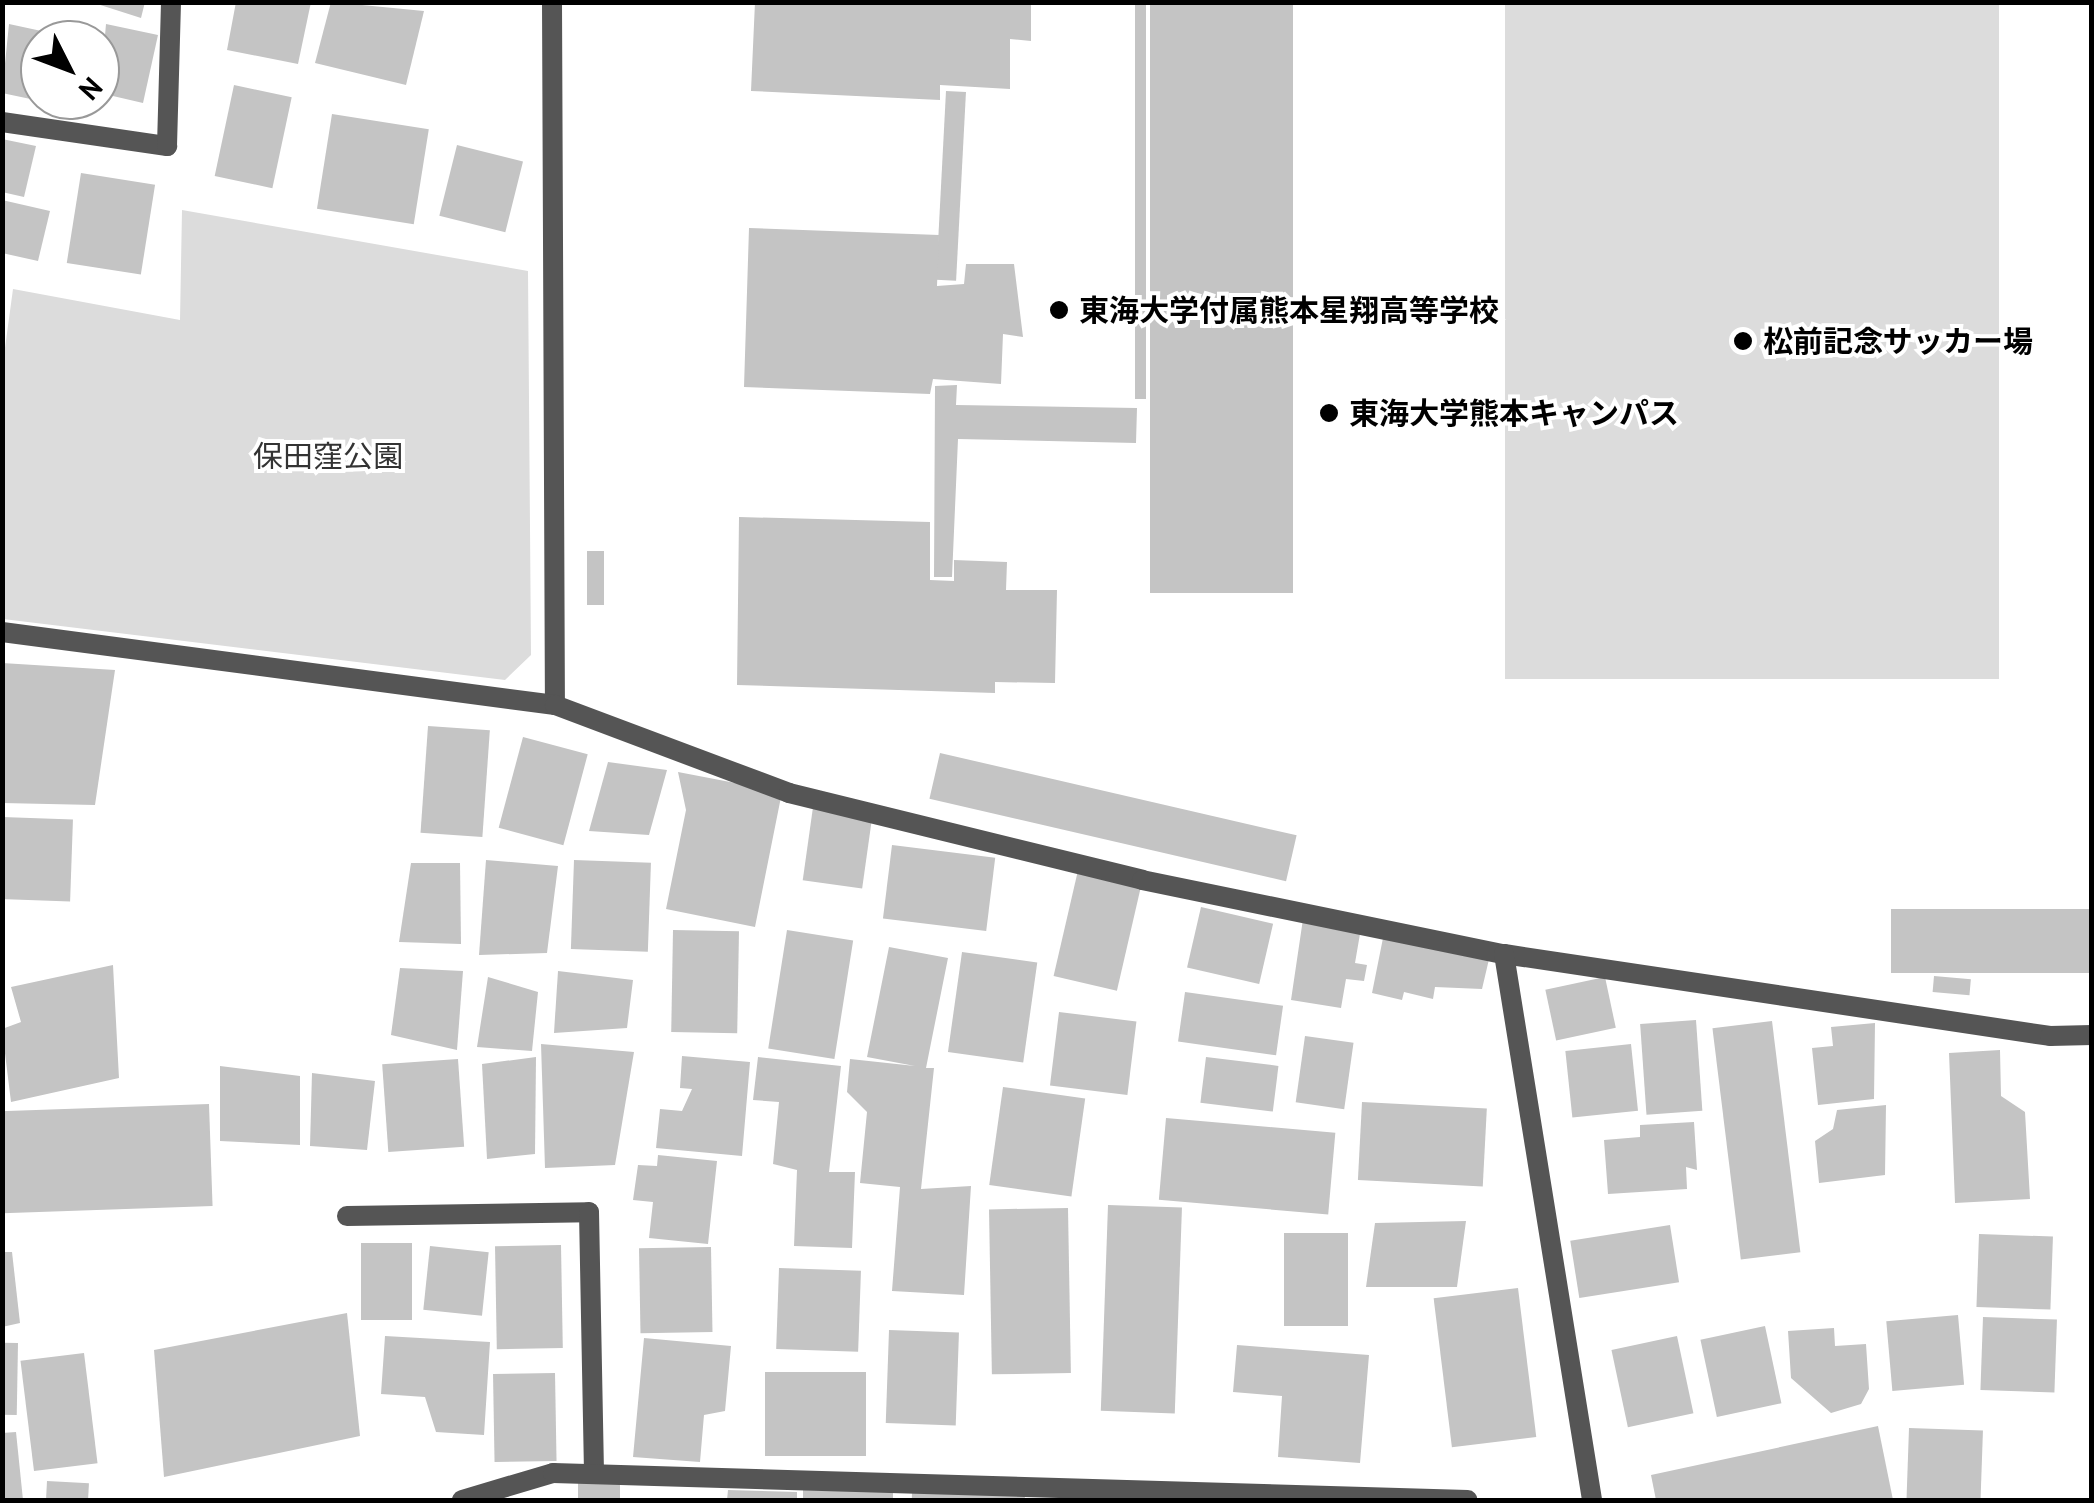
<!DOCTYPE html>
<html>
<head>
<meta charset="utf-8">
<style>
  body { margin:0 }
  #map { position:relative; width:2094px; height:1503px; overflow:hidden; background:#fff; font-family:"PT Sans","Noto Sans JP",sans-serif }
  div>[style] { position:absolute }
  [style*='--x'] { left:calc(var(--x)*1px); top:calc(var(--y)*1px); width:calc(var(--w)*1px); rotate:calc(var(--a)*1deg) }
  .green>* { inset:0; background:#dcdcdc; transform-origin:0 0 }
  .building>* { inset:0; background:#c4c4c4; transform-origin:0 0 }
  .minor>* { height:20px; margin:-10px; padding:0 10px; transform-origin:10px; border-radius:10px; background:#555 }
  .dots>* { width:28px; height:28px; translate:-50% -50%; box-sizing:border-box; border:5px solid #fff; border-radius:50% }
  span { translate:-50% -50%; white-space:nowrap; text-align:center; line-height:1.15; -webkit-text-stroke:8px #fff; paint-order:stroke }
  .poi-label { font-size:30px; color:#000; font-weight:700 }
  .left { translate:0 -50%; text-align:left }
  .park-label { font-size:30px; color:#333 }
  .frame { position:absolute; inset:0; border:5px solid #000; pointer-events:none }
  .north { position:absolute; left:20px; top:20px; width:100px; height:100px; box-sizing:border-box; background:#fff; border:2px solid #999; border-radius:50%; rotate:132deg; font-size:28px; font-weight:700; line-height:40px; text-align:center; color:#000 }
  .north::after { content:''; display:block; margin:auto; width:35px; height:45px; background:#000; clip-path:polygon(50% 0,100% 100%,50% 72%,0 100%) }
</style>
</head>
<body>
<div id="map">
  <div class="green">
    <div style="left:1505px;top:3px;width:494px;height:676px"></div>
    <div style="clip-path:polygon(182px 210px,528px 271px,531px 655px,505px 680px,3px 619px,2px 370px,13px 289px,180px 320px)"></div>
  </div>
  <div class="building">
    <div style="clip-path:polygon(91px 2px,145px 2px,141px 18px)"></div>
    <div style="clip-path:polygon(236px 2px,311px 2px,298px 64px,227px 50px)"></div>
    <div style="clip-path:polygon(331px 2px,424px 11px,406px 85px,315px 63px)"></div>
    <div style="clip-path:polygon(755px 2px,1031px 2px,1031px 41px,1010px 39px,1010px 89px,940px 85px,940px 100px,751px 91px)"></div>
    <div style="left:1135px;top:2px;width:11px;height:397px"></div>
    <div style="left:1150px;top:2px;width:143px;height:591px"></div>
    <div style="clip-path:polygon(9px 24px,60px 35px,40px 40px,40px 101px,2px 93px)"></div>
    <div style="clip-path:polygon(106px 24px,158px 35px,143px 103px,100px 93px)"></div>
    <div style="left:234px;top:85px;width:59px;height:93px;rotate:12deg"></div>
    <div style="left:946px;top:91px;width:20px;height:189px;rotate:3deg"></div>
    <div style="left:332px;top:114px;width:98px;height:96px;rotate:9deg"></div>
    <div style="clip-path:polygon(2px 139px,36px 146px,24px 197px,2px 192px)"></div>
    <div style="left:457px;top:145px;width:68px;height:73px;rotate:14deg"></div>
    <div style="left:81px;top:173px;width:75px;height:91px;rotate:9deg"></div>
    <div style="clip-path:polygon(2px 200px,50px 211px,38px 261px,2px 253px)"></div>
    <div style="clip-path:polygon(749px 228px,939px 235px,937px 286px,964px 284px,966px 264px,1014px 264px,1023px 337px,1003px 334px,1001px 384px,933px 379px,930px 394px,744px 387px)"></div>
    <div style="clip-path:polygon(957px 385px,956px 405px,1137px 408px,1136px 443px,958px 439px,952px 577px,934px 577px,935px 386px)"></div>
    <div style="clip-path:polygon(739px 517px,930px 522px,930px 580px,954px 581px,954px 560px,1007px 562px,1006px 590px,1057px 590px,1055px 683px,995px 682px,995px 693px,737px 685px)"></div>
    <div style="left:587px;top:551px;width:17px;height:54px"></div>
    <div style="clip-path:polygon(2px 663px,115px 670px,95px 805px,2px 803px)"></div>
    <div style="left:428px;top:726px;width:62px;height:107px;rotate:4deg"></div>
    <div style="left:523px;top:737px;width:67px;height:94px;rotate:15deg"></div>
    <div style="left:940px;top:753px;width:366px;height:47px;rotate:13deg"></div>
    <div style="clip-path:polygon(608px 762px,667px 770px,649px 835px,589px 831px)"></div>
    <div style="clip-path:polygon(678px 772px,782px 792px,755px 927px,666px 909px,686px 810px)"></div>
    <div style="left:814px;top:800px;width:60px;height:81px;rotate:8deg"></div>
    <div style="left:2px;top:817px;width:71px;height:82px;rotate:2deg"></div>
    <div style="left:892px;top:845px;width:104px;height:74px;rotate:7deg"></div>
    <div style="clip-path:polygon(486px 860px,558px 866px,547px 953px,479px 955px)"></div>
    <div style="left:574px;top:860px;width:77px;height:89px;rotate:2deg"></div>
    <div style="clip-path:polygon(411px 863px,460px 863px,461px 944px,399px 942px)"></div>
    <div style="left:1079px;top:866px;width:65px;height:113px;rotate:13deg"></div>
    <div style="left:1201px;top:907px;width:74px;height:62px;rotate:13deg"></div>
    <div style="left:2092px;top:909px;width:64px;height:201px;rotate:90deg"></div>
    <div style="clip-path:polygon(1303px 919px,1361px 928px,1355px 963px,1367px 965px,1364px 981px,1346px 979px,1341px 1008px,1291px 1000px)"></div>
    <div style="left:673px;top:930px;width:66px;height:102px;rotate:1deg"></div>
    <div style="left:787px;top:930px;width:67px;height:120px;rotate:9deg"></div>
    <div style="clip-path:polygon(1384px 933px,1490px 955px,1482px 989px,1435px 987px,1433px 999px,1404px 992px,1402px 1000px,1372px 993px)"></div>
    <div style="clip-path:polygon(889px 947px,948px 958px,926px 1068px,934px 1068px,921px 1189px,971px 1186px,964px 1295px,892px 1291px,900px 1187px,860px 1183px,867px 1112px,847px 1092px,850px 1059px,915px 1066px,867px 1057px)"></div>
    <div style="left:962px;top:952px;width:76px;height:101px;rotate:8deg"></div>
    <div style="clip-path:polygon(113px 965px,119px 1078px,11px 1102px,2px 1029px,21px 1022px,11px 987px)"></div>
    <div style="clip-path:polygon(400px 968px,463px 971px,457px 1050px,391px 1035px)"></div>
    <div style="clip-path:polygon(558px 971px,633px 980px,627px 1028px,554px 1033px)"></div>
    <div style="left:1934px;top:976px;width:37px;height:16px;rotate:5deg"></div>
    <div style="clip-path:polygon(488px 977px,538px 992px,532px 1051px,477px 1047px)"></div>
    <div style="left:1605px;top:977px;width:52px;height:61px;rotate:78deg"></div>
    <div style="left:1185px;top:992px;width:99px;height:50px;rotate:8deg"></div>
    <div style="left:1059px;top:1012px;width:78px;height:74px;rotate:7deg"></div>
    <div style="left:1696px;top:1020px;width:91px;height:56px;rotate:86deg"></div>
    <div style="left:1772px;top:1021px;width:233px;height:60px;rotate:83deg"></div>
    <div style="clip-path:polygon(1875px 1023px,1874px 1099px,1818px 1105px,1812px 1048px,1833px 1046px,1831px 1027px)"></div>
    <div style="left:1305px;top:1036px;width:49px;height:67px;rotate:8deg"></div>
    <div style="clip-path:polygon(541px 1044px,634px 1052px,615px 1165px,545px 1168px)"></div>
    <div style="left:1631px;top:1044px;width:67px;height:66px;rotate:84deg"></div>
    <div style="clip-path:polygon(2000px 1050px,2001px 1096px,2025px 1112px,2030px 1199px,1955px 1203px,1949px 1053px)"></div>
    <div style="clip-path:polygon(682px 1056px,750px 1062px,742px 1156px,656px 1148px,660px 1109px,682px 1111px,692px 1089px,680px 1088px)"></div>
    <div style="clip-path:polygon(536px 1057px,535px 1154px,487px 1159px,482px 1064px)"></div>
    <div style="clip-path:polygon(758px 1057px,841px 1066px,829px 1172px,855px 1172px,852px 1248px,794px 1246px,797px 1170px,773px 1164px,779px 1102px,753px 1100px)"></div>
    <div style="left:1206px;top:1057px;width:73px;height:46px;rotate:7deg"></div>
    <div style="left:458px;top:1059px;width:88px;height:76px;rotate:86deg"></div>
    <div style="clip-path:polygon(220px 1066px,300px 1076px,300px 1145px,220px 1141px)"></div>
    <div style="clip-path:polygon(312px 1073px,375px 1081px,367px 1150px,310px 1146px)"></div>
    <div style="left:1003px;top:1087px;width:83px;height:99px;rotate:8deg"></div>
    <div style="left:1362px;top:1102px;width:125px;height:78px;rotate:3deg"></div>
    <div style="left:209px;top:1104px;width:102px;height:210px;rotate:88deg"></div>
    <div style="clip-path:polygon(1886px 1105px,1885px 1175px,1819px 1183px,1815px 1141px,1833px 1129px,1837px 1110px)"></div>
    <div style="left:1166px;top:1118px;width:170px;height:82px;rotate:5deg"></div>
    <div style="clip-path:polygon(1694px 1122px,1697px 1170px,1686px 1167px,1687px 1189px,1608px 1194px,1604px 1140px,1640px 1137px,1640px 1125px)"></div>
    <div style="clip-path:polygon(658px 1155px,717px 1161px,708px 1244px,649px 1238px,653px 1202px,633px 1200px,638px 1165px,657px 1166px)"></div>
    <div style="left:1108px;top:1205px;width:74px;height:206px;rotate:2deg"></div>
    <div style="left:1068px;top:1208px;width:165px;height:79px;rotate:89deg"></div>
    <div style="clip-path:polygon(1466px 1221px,1457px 1287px,1366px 1287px,1375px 1223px)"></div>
    <div style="left:1670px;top:1225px;width:58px;height:101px;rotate:81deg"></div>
    <div style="left:1348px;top:1233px;width:93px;height:64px;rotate:90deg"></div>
    <div style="left:1979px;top:1234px;width:74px;height:73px;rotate:2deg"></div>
    <div style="left:361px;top:1243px;width:51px;height:77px"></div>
    <div style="left:561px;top:1245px;width:103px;height:66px;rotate:89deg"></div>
    <div style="left:430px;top:1246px;width:59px;height:64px;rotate:6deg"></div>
    <div style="left:711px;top:1247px;width:85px;height:72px;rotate:89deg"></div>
    <div style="clip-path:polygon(2px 1252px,12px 1252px,20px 1323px,2px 1327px)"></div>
    <div style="left:779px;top:1268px;width:82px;height:81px;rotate:2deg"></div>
    <div style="left:1518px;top:1288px;width:150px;height:85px;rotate:83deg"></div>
    <div style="clip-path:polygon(347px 1313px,360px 1436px,164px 1477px,154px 1350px)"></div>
    <div style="left:1958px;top:1315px;width:70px;height:72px;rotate:85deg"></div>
    <div style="left:1983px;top:1317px;width:74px;height:73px;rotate:2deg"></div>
    <div style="left:1765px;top:1326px;width:79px;height:66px;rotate:78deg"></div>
    <div style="clip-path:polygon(1834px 1328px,1835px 1346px,1866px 1344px,1869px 1389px,1861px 1404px,1831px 1413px,1791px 1378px,1788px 1331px)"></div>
    <div style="left:889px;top:1330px;width:70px;height:93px;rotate:2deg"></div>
    <div style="clip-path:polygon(385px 1336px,490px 1342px,484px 1435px,436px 1432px,425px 1397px,381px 1394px)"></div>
    <div style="left:1677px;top:1336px;width:79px;height:67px;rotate:78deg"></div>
    <div style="clip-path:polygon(644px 1338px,731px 1346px,725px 1411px,704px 1415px,700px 1462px,633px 1457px)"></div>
    <div style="left:18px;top:1343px;width:72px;height:16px;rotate:91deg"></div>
    <div style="clip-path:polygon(1237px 1345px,1369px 1355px,1360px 1463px,1278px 1457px,1282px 1396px,1233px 1392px)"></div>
    <div style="left:84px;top:1353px;width:111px;height:64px;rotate:83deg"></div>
    <div style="left:765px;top:1372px;width:101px;height:84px"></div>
    <div style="left:555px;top:1373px;width:88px;height:62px;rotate:89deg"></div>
    <div style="clip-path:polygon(1878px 1426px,1893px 1500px,1656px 1500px,1651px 1475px)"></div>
    <div style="left:1909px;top:1428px;width:74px;height:72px;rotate:2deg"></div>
    <div style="clip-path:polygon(16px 1432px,23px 1500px,2px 1500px,2px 1433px)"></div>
    <div style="left:620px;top:1479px;width:21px;height:42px;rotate:90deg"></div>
    <div style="left:47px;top:1481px;width:42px;height:19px;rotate:3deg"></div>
    <div style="clip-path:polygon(728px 1490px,797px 1492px,797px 1500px,727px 1500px)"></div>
    <div style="clip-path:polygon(803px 1490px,893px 1492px,893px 1500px,803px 1500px)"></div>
    <div style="left:912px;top:1491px;width:113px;height:9px;rotate:1deg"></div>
  </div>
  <div class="minor">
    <div style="--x:552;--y:2;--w:703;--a:89.76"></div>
    <div style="--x:2;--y:122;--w:167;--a:8.3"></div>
    <div style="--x:167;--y:146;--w:144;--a:-88.4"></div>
    <div style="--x:2;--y:632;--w:558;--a:7.52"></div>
    <div style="--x:555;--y:705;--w:250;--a:20.6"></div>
    <div style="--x:789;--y:793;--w:364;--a:13.8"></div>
    <div style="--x:1142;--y:880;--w:369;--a:11.6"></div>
    <div style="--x:1504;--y:954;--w:552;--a:8.54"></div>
    <div style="--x:2050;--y:1036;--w:42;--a:-1.4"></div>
    <div style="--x:1504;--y:954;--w:553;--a:80.84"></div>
    <div style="--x:347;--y:1216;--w:242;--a:-0.9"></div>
    <div style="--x:589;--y:1212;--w:262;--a:88.9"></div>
    <div style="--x:462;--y:1500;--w:95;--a:-16.5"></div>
    <div style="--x:553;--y:1473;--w:915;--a:1.69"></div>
  </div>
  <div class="dots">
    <div style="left:1059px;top:310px;background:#000"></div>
    <div style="left:1743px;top:341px;background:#000"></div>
    <div style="left:1329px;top:413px;background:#000"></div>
  </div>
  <div class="poi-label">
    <span class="left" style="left:1079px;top:310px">東海大学付属熊本星翔高等学校</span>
    <span class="left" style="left:1763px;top:341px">松前記念サッカー場</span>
    <span class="left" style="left:1349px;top:413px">東海大学熊本キャンパス</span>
  </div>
  <div class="park-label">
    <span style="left:328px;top:456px">保田窪公園</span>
  </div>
  <div class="frame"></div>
  <div class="north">N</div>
</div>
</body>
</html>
